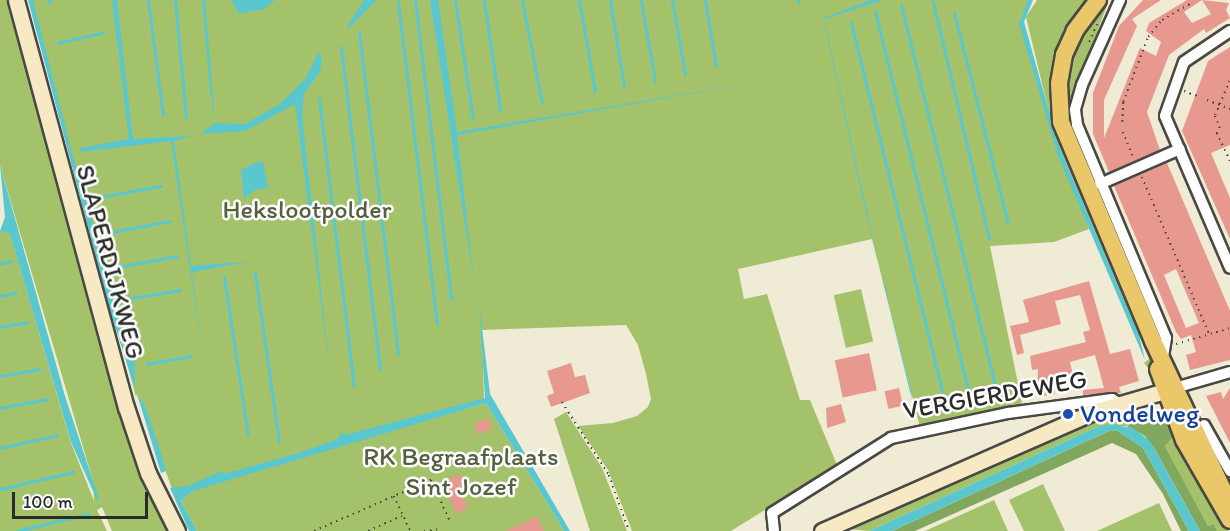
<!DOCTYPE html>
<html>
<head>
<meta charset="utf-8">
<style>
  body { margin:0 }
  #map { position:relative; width:1230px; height:531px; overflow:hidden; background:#f0ebd4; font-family:Itim,sans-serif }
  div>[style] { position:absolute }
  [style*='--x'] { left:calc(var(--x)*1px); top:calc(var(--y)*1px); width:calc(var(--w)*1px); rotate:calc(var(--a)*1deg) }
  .green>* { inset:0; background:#a3c26a; transform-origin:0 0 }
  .forest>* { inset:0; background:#82a85e }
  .water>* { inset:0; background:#5ac7ce }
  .stream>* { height:3px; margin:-1.5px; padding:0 1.5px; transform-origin:1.5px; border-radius:1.5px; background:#5ac7ce }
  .building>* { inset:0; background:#e79990; transform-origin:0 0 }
  .path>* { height:1.5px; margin-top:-0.75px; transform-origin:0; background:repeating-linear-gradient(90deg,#494844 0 1.5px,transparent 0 6px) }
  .roads { filter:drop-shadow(2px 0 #494844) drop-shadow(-2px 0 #494844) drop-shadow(0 2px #494844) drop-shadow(0 -2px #494844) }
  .street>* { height:10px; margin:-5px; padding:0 5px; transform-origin:5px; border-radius:5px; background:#fff }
  .secondary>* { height:15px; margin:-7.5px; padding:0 7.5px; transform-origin:7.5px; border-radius:7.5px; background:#f7e9c3 }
  .primary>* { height:16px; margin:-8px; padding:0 8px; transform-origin:8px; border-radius:8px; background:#eac769 }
  .dots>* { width:16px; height:16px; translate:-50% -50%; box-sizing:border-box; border:3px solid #fff; border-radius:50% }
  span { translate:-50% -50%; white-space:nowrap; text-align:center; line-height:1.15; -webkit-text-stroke:5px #fff; paint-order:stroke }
  .park-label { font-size:26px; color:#556041 }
  .street-label { font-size:26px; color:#2b2b2b }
  .transit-label { font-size:26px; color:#164399 }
  .left { translate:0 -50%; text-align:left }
  .scale { position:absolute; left:12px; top:492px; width:136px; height:27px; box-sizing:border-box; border:3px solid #2b2b2b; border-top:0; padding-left:8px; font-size:18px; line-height:21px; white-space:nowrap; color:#2b2b2b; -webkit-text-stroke:4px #fff; paint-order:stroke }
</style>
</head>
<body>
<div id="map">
  <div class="green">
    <div style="clip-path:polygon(0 0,11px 0,121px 409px,171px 531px,112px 531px,102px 507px,97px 510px,107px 531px,0 531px,0 231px,10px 233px,71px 443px,94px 501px,93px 481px,0 165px)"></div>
    <div style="clip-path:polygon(31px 0,1031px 0,1022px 16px,1052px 125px,1026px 17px,1037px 0,1091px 0,1054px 90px,1153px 367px,1148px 368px,1144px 363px,1149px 359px,1060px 149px,1089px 229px,1054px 242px,990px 246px,1023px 408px,920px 427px,872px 239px,738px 269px,744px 299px,767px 294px,800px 400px,810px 400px,837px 465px,731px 531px,632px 531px,608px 470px,578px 426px,613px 423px,637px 416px,648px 407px,651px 399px,646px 374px,638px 345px,626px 325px,482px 330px,484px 399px,175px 497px,137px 394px,136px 397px)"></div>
    <div style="clip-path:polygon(1109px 0,1067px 113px,1065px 98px,1077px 43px,1095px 14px)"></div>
    <div style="left:861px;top:289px;width:54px;height:28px;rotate:77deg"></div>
    <div style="clip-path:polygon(486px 403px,564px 531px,197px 531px,181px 501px,193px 491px,230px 478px)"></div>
    <div style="clip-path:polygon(566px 412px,602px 468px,627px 531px,590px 531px,554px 419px)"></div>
    <div style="clip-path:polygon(1136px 412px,1127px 426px,1097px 427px,869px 531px,850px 529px,1100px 420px)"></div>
    <div style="clip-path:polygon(1177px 433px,1188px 458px,1229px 531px,1217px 531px,1214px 524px,1208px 526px,1165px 446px)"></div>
    <div style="clip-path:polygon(1043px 484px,1065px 531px,1024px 531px,1009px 500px)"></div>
    <div style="clip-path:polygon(994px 500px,1008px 531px,925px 531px)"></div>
    <div style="clip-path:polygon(1159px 503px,1172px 531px,1097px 531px)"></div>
  </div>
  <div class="forest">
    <div style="clip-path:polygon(1136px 412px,1172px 419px,1177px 433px,1165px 446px,1208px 526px,1214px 524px,1217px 531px,1200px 531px,1154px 448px,1145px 436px,1127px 426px)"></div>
    <div style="clip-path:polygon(1111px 430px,1118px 431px,1143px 448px,1189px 531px,1181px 531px,1163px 494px,1136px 454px,1112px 443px,915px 531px,892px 531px)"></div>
  </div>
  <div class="water">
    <div style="clip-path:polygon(28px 0,33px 0,72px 153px,135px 365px,135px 389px,111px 314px)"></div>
    <div style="clip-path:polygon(112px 0,117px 0,133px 139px,191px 136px,174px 141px,191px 266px,252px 261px,192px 272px,204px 361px,171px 141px,81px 152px,80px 148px,129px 139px)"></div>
    <div style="clip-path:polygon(202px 0,205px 0,215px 121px,210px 89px)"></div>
    <div style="clip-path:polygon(231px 0,275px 0,264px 9px,239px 14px)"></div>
    <div style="clip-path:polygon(364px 0,377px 0,348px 29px,347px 27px)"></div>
    <div style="clip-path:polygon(430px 0,438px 0,457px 132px,768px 80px,457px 135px,475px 289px)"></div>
    <div style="clip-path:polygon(871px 0,883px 0,824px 19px,881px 274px,886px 289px,889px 304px,911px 391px,912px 400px,863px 200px,823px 18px)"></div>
    <div style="clip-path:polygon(1028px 0,1033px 0,1024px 22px,1058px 144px,1139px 335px,1145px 360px,1058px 156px,1019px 24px)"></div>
    <div style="clip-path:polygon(318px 53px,322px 55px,320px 72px,304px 94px,302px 115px,330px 371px,295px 104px,245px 131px,200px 134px,215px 123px,245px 124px,280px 104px,306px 78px)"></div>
    <div style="clip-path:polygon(257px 162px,263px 162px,268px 188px,255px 190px,244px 199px,241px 170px)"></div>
    <div style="clip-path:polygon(0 165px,65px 396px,99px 499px,97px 500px,71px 442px,10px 234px,0 231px,5px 217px)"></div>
    <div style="clip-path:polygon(479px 303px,490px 394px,570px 531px,564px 531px,486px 403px,193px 491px,181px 501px,197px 531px,189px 531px,170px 488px,188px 486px,221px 471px,224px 474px,299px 453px,337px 439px,342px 432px,345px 435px,485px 398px)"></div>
    <div style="clip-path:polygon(137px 394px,145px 406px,161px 453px,166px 471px,161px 473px)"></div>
    <div style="clip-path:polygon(1111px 424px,1133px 428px,1150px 441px,1200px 531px,1189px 531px,1143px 448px,1118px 431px,1111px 430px,892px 531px,869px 531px,1097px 427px)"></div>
  </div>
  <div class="stream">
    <div style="--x:148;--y:0;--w:116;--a:82.6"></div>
    <div style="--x:175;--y:0;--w:118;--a:84.6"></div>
    <div style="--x:415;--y:0;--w:301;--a:83.1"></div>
    <div style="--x:455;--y:0;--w:120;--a:81.4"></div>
    <div style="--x:484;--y:0;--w:111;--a:81.7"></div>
    <div style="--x:522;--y:0;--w:105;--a:79"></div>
    <div style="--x:579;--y:0;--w:93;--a:80.1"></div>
    <div style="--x:610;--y:0;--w:87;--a:80.8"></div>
    <div style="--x:641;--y:0;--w:82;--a:80.2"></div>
    <div style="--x:672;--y:0;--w:75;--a:80"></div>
    <div style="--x:705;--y:0;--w:67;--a:80.5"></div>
    <div style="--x:798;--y:0;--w:2;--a:90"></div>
    <div style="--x:48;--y:2;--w:4;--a:-27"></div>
    <div style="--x:398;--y:2;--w:324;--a:83.1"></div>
    <div style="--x:933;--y:2;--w:243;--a:76.7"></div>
    <div style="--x:901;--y:5;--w:396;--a:76.1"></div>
    <div style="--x:875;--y:11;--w:389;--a:76.2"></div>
    <div style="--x:954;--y:13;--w:217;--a:75.6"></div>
    <div style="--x:851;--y:23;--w:379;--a:76.1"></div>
    <div style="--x:359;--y:32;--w:324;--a:83.1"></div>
    <div style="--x:58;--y:43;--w:47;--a:-13.4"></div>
    <div style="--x:341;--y:47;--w:324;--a:83.1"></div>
    <div style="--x:319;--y:98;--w:290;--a:83.1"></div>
    <div style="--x:100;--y:197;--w:62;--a:-10.2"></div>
    <div style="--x:112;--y:232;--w:58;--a:-10.9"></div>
    <div style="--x:0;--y:264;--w:11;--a:-15"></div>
    <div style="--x:118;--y:267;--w:60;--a:-10.6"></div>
    <div style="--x:255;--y:273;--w:170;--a:81.9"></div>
    <div style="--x:224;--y:277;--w:160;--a:81.4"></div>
    <div style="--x:0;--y:296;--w:16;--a:-11"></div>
    <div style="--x:126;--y:299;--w:55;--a:-9.5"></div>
    <div style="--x:0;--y:327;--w:27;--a:-10"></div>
    <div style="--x:147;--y:364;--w:45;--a:-10.3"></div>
    <div style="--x:0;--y:376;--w:40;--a:-10"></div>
    <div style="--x:0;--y:408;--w:48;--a:-10.8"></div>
    <div style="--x:0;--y:448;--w:58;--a:-12.8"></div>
    <div style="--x:0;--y:489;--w:75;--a:-13.1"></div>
    <div style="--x:17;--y:531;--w:73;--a:-13.5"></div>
  </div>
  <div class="building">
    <div style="clip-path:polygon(1143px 0,1161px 0,1132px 19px,1137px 26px,1104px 100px,1104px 138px,1140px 48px,1156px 56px,1161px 42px,1146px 31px,1149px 23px,1187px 0,1202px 0,1184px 12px,1192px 23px,1211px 14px,1202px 0,1229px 3px,1226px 10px,1230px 18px,1206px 33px,1204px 29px,1169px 55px,1147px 112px,1160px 150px,1109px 172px,1093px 134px,1093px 93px,1119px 26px)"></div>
    <div style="clip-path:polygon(1230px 47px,1230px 145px,1211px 153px,1230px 198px,1230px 239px,1182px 131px,1208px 61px)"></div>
    <div style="clip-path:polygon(evenodd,1167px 163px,1230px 311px,1230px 360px,1190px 370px,1186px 355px,1196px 352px,1191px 335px,1181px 339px,1176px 332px,1114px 186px,1167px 163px,1176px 269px,1199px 323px,1186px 328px,1164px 275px,1176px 269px)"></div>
    <div style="clip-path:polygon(1089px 281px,1110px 354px,1130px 349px,1139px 381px,1119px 387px,1121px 393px,1117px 393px,1083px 395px,1083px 390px,1104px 388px,1095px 355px,1070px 362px,1073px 374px,1053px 380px,1055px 394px,1037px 397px,1038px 369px,1032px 370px,1030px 356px,1086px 342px,1083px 332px,1090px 330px,1080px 295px,1055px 301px,1061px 324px,1020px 335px,1024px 353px,1017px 355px,1010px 326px,1029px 322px,1023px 300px)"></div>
    <div style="left:869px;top:353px;width:38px;height:35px;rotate:78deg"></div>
    <div style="clip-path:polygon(571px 363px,575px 377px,585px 375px,590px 393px,551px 407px,547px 396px,554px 393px,547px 371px)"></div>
    <div style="left:899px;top:388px;width:18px;height:15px;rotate:77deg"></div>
    <div style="clip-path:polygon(1230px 388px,1230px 443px,1206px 396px,1221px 392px,1223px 399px)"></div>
    <div style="clip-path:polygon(841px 404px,846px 422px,827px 428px,826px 408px)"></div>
    <div style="left:487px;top:418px;width:11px;height:15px;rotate:63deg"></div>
    <div style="clip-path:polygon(460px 474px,466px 487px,460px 490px,468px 508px,456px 514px,448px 495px,442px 498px,436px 485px)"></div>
    <div style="clip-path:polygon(537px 516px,544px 531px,505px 531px,526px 522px)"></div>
  </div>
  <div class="path">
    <div style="--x:1089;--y:42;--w:20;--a:-66"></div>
    <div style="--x:1230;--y:81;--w:38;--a:113"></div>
    <div style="--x:1215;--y:116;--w:12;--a:66"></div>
    <div style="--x:1220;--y:127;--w:7;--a:117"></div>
    <div style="--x:1217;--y:133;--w:31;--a:65"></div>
    <div style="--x:1184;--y:91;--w:14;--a:21"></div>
    <div style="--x:1207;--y:100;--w:25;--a:21"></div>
    <div style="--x:1122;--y:122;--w:20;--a:-87"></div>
    <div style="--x:1123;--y:102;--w:70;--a:-69"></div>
    <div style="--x:1148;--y:37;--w:22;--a:-51"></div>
    <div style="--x:1162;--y:20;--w:36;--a:-30"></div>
    <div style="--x:1123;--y:132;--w:29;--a:68"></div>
    <div style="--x:1142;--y:177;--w:170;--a:66.8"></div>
    <div style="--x:1176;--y:344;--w:56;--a:-16.5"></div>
    <div style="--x:562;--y:402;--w:87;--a:57.2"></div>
    <div style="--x:609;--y:475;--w:59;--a:70.3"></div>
    <div style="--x:394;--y:496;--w:38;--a:65"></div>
    <div style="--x:314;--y:531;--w:128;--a:-23.6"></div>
    <div style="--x:431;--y:480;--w:47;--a:65.1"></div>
    <div style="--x:368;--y:531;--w:37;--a:-24"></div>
    <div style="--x:424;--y:531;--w:15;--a:-8"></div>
  </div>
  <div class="roads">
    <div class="street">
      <div style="--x:1120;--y:0;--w:93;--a:114.1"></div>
      <div style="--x:1082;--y:85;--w:26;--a:106"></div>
      <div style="--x:1075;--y:110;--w:15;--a:82"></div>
      <div style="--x:1077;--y:125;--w:231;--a:67.3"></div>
      <div style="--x:1166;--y:338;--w:20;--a:99"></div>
      <div style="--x:1230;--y:31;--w:55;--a:146"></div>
      <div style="--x:1184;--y:62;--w:57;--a:109.4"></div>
      <div style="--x:1165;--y:116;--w:165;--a:66.8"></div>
      <div style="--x:1100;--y:184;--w:87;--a:-23.6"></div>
      <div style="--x:1175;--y:388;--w:57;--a:-16.2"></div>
      <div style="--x:1204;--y:425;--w:53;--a:60.5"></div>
      <div style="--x:774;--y:531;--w:18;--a:-96"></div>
      <div style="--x:772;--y:513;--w:141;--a:-32.2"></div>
      <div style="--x:891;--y:438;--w:120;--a:-12.1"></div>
      <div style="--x:1008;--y:413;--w:105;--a:-7.7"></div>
      <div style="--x:1112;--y:399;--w:12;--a:31"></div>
    </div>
    <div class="secondary">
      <div style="--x:16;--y:0;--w:422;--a:74.9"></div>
      <div style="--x:126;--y:407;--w:70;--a:71.6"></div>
      <div style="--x:148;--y:473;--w:65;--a:63.4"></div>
      <div style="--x:822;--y:531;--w:296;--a:-23.7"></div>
      <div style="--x:1093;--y:412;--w:85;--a:-16.3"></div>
    </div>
    <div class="primary">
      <div style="--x:1098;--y:0;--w:39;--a:127"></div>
      <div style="--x:1075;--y:31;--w:26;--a:115"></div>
      <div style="--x:1064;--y:55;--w:28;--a:100"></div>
      <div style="--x:1059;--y:83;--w:39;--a:87"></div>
      <div style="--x:1061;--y:122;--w:238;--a:67.2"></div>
      <div style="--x:1153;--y:341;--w:181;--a:64.8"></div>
      <div style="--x:1158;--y:369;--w:76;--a:69.9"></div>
      <div style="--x:1184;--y:440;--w:92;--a:60.1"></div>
    </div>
  </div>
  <div class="dots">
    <div style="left:1068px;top:414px;background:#1a4fb4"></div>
  </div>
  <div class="park-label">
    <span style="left:307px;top:210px">Hekslootpolder</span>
    <span style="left:461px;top:472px">RK Begraafplaats<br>Sint Jozef</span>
  </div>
  <div class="street-label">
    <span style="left:110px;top:262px;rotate:75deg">SLAPERDIJKWEG</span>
    <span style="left:995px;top:395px;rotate:-10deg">VERGIERDEWEG</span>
  </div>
  <div class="transit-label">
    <span class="left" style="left:1080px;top:414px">Vondelweg</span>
  </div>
  <div class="scale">100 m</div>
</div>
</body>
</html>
